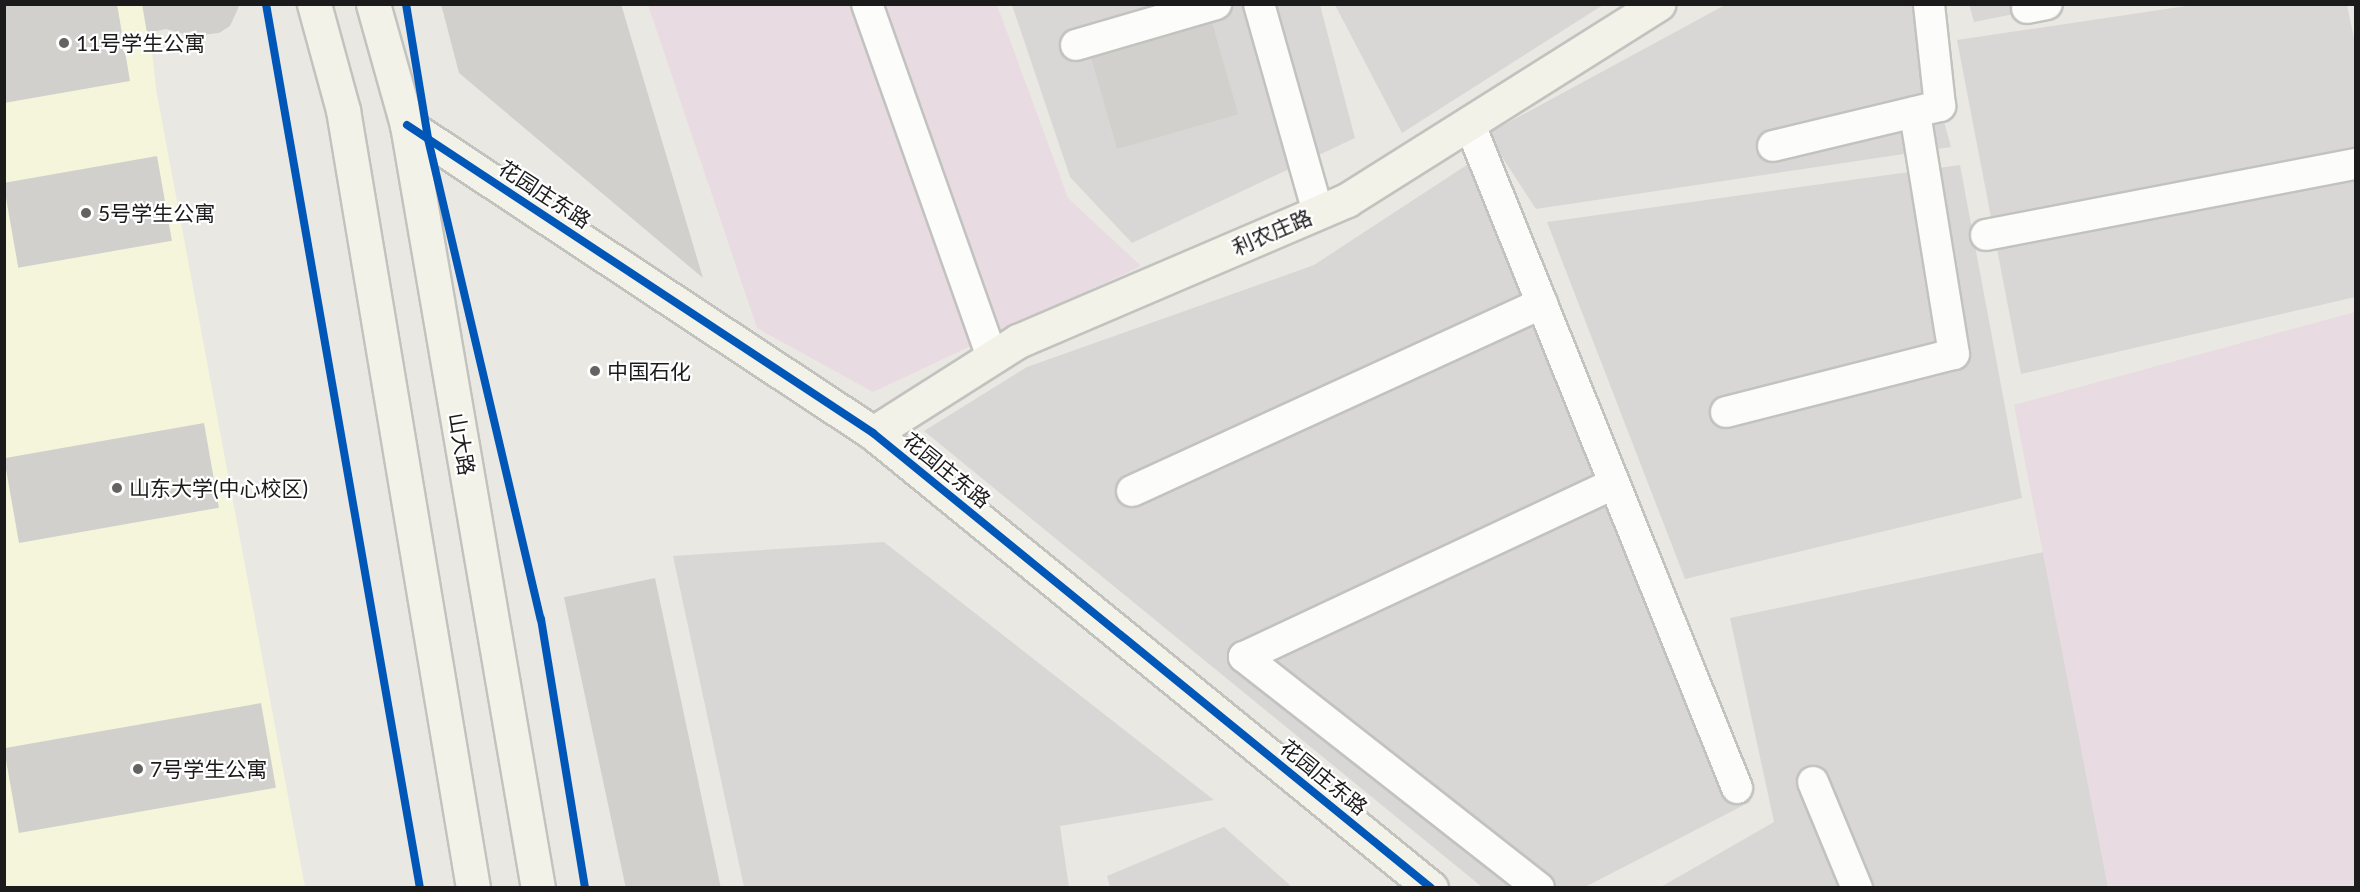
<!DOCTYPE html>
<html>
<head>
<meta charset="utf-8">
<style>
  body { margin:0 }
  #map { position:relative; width:2360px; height:892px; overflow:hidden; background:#eae8e3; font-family:Lato,"Noto Sans SC",sans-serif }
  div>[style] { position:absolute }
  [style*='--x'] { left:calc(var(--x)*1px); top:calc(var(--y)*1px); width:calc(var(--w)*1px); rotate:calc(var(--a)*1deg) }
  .residential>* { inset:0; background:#d9d7d5 }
  .industrial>* { inset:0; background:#e8dbe2 }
  .education>* { inset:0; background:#f5f5dc }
  .building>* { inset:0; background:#d2d0cc; transform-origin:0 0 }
  .roads { filter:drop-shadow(2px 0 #c2c2bf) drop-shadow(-2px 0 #c2c2bf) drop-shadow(0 2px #c2c2bf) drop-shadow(0 -2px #c2c2bf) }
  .street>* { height:30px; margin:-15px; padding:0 15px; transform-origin:15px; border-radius:15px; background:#fcfcfb }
  .secondary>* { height:33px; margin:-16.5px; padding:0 16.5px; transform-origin:16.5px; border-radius:16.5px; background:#f2f2e8 }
  .cycleway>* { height:8px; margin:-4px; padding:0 4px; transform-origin:4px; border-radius:4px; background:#0057b8 }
  .dots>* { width:16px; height:16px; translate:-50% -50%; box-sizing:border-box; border:3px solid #fff; border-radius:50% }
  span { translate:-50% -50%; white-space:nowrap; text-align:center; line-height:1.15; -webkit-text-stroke:4.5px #fff; paint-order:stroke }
  .poi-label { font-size:21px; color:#1b1b1b }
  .left { translate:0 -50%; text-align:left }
  .street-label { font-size:21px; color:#1b1b1b }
  .frame { position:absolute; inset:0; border:6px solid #1b1b1b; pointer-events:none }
</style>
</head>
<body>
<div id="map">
  <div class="residential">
    <div style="clip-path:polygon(1912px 4px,1951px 147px,1536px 209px,1487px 134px,1725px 5px)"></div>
    <div style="clip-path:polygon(1969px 4px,2059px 5px,1974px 22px)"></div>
    <div style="clip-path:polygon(1012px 5px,1320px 5px,1355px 138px,1132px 243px,1070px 177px)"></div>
    <div style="clip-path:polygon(1335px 5px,1603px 5px,1402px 133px)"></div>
    <div style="clip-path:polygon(2193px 5px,2347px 5px,2356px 48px,2355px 297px,2021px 374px,1957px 40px)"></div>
    <div style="clip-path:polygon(1485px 153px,1750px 802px,1585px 887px,1482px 887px,924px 431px,1027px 367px,1314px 265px)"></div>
    <div style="clip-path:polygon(1960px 165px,2022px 498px,1685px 579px,1547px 222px)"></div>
    <div style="clip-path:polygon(884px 542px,1214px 800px,1060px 826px,1069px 887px,744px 887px,673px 556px)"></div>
    <div style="clip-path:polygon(2044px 552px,2108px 887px,1659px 888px,1774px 822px,1730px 618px)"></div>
    <div style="clip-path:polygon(1224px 827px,1292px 887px,1110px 887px,1107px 876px)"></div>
  </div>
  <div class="industrial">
    <div style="clip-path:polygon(648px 5px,997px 5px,1068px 198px,1141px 266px,873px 392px,757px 328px)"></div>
    <div style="clip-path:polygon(2355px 312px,2355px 887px,2108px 887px,2014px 405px)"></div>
  </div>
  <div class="education">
    <div style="clip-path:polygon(5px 5px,147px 5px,156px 89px,305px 887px,5px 888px)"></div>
  </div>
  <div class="building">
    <div style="clip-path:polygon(4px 4px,117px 4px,130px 81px,4px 103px)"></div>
    <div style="clip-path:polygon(142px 4px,240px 4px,230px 26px,219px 33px,192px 36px,166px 29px,147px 33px)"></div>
    <div style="clip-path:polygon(441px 4px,621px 4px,703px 278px,459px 73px)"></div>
    <div style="left:1211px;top:19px;width:99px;height:126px;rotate:74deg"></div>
    <div style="left:157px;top:156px;width:86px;height:156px;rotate:80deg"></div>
    <div style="left:204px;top:423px;width:86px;height:203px;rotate:80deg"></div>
    <div style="left:655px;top:578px;width:317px;height:93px;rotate:78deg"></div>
    <div style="left:261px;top:703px;width:86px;height:261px;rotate:80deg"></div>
  </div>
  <div class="roads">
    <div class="street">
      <div style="--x:867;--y:4;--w:374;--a:70.5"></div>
      <div style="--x:1259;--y:4;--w:216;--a:74.2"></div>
      <div style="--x:2027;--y:8;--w:20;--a:-11"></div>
      <div style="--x:1076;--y:45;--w:146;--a:-16.3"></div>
      <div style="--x:1474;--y:135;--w:704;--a:68.06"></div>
      <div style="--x:1773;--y:146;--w:172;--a:-13.5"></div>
      <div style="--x:1940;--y:106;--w:103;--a:-96.2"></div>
      <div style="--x:1986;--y:235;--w:377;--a:-10.9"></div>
      <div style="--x:1726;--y:412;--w:235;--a:-14.3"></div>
      <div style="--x:1954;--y:354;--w:245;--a:-99.2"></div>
      <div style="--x:1132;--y:491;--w:451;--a:-24.6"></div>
      <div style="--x:1813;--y:782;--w:115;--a:67.5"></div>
      <div style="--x:1539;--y:888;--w:375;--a:-141.9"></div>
      <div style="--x:1244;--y:657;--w:408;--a:-25.1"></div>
    </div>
    <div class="secondary">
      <div style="--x:314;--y:4;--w:110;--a:74.7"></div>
      <div style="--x:343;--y:110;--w:789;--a:80.51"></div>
      <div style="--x:373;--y:4;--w:126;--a:74.3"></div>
      <div style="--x:407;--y:125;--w:774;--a:80.26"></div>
      <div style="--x:407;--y:125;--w:559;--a:33.46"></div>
      <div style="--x:873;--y:433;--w:720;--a:39.19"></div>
      <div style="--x:873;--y:433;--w:172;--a:-32.4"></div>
      <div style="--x:1018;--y:341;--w:358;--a:-23.2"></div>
      <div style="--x:1347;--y:200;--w:368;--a:-32.2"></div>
    </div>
  </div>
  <div class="cycleway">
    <div style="--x:266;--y:4;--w:897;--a:80.12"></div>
    <div style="--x:406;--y:4;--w:137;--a:80.7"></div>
    <div style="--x:428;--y:139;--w:493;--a:76.8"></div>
    <div style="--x:541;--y:619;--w:273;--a:80.7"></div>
    <div style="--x:407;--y:125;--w:559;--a:33.46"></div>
    <div style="--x:873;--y:433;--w:720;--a:39.19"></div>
  </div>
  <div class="dots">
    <div style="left:64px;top:43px;background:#636361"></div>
    <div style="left:86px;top:213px;background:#636361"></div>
    <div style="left:595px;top:371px;background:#636361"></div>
    <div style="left:117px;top:488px;background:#636361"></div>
    <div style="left:138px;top:769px;background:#636361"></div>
  </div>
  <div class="poi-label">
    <span class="left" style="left:76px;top:43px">11号学生公寓</span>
    <span class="left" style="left:98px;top:213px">5号学生公寓</span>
    <span class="left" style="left:607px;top:371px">中国石化</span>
    <span class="left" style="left:129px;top:488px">山东大学(中心校区)</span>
    <span class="left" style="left:150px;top:769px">7号学生公寓</span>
  </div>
  <div class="street-label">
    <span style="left:545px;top:194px;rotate:33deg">花园庄东路</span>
    <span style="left:1272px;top:232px;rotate:-23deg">利农庄路</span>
    <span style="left:462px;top:444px;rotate:80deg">山大路</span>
    <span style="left:947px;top:470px;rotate:39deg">花园庄东路</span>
    <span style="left:1324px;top:777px;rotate:39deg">花园庄东路</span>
  </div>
  <div class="frame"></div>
</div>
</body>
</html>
